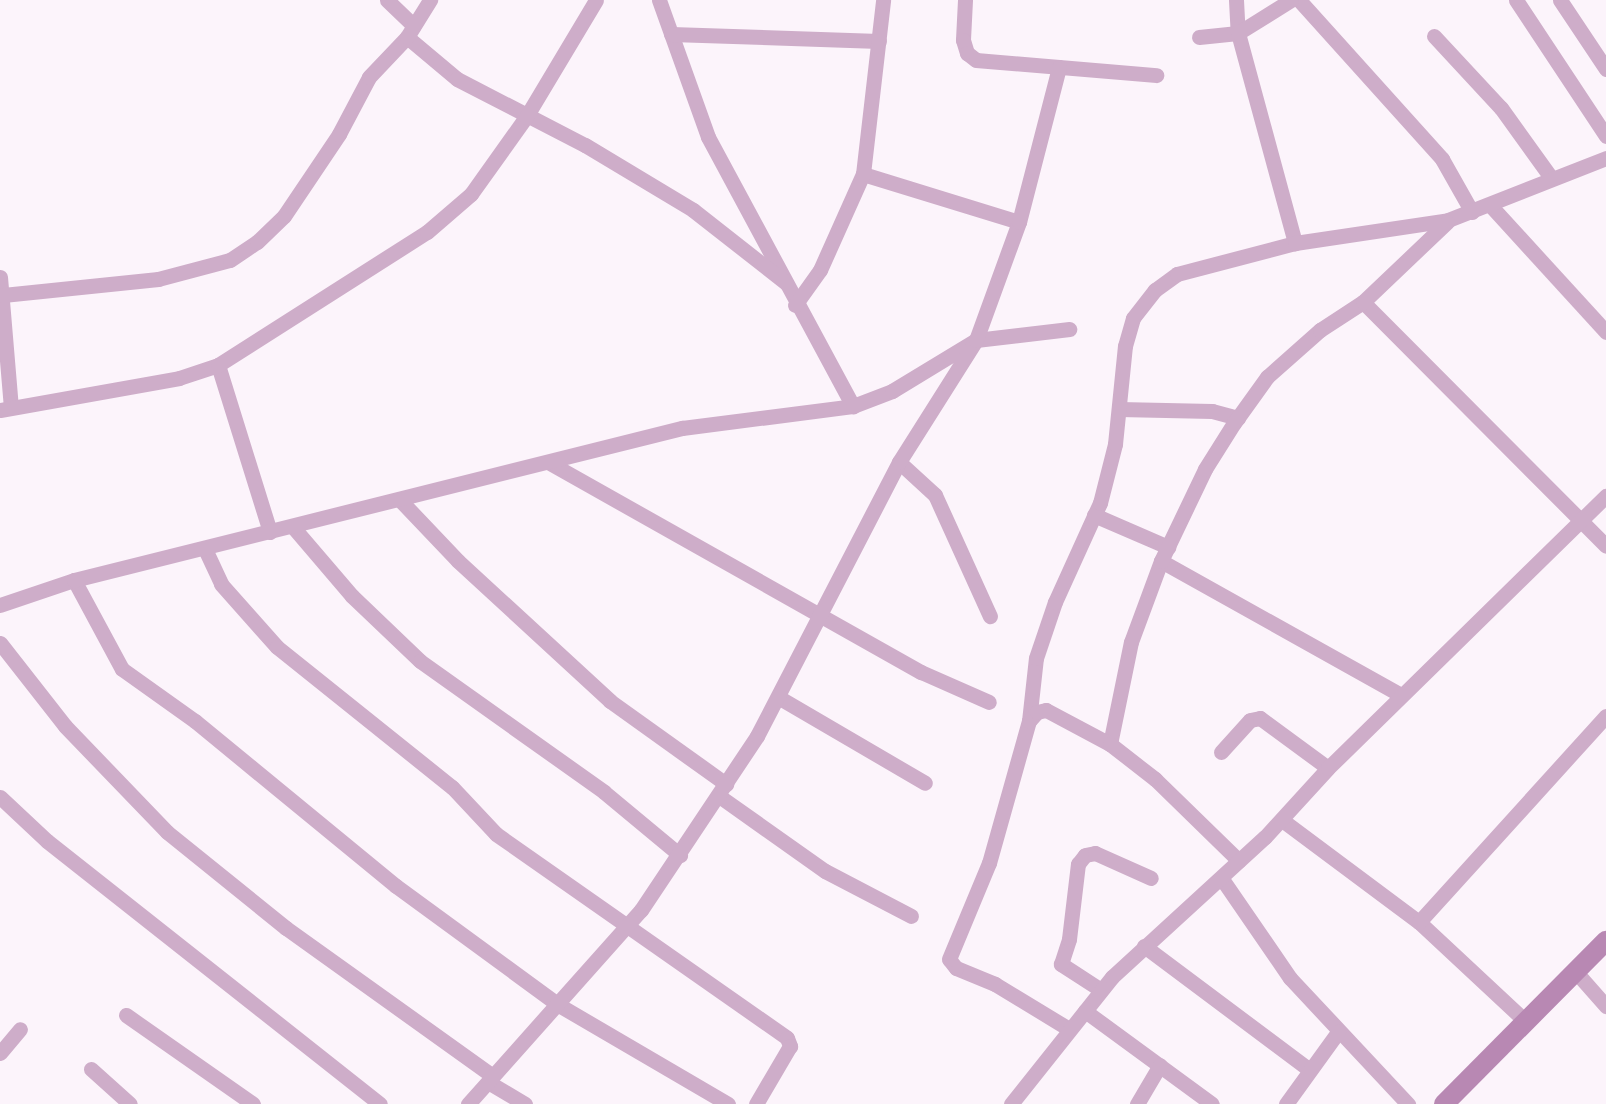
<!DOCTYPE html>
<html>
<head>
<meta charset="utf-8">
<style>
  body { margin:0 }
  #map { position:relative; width:1606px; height:1104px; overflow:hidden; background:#fcf4fb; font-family:Commissioner,sans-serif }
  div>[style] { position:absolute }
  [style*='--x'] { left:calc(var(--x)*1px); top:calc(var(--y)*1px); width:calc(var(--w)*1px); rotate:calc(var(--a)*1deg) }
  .street>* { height:15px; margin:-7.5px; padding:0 7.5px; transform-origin:7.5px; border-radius:7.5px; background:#ceadc9 }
  .secondary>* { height:20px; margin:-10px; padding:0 10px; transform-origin:10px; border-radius:10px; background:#b888b3 }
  span { translate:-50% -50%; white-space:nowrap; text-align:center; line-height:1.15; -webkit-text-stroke:10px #fff; paint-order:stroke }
</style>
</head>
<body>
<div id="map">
  <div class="street">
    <div style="--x:387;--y:0;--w:37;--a:44"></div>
    <div style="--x:659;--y:0;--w:145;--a:70.3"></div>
    <div style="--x:708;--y:137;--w:306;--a:61.7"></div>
    <div style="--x:965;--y:0;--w:40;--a:92.9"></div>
    <div style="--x:963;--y:40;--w:14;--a:73"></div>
    <div style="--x:967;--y:53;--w:11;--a:38"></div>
    <div style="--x:976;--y:60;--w:181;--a:4.8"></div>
    <div style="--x:1236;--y:0;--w:33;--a:87"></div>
    <div style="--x:1238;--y:33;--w:218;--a:74.8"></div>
    <div style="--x:1299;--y:0;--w:214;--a:48"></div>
    <div style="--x:1442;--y:159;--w:61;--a:60.5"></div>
    <div style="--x:1516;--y:0;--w:163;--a:56.5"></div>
    <div style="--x:1560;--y:0;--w:83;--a:56.3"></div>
    <div style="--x:671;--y:34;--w:208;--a:1.9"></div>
    <div style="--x:1434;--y:36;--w:98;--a:47.1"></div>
    <div style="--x:1501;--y:108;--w:87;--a:54.3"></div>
    <div style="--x:407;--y:37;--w:65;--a:40"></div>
    <div style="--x:457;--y:79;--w:144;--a:27.3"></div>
    <div style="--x:585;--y:145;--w:126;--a:31"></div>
    <div style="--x:693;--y:210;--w:118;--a:38.1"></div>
    <div style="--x:1199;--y:37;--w:39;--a:-6"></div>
    <div style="--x:1238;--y:33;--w:62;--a:-31.9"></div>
    <div style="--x:863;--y:174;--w:163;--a:17.1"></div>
    <div style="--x:1490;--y:205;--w:172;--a:47.6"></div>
    <div style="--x:0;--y:277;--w:131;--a:85.2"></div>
    <div style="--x:3;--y:295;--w:156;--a:-5.9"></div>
    <div style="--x:158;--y:279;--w:74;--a:-14.8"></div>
    <div style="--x:230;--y:260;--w:32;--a:-34"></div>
    <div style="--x:257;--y:242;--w:37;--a:-44"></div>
    <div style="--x:284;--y:216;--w:99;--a:-56.1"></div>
    <div style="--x:339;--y:134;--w:64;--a:-62.2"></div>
    <div style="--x:369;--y:77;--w:55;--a:-46.5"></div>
    <div style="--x:407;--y:37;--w:44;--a:-58.1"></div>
    <div style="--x:1363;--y:302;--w:344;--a:45.1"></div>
    <div style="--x:795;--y:305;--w:43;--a:-54.5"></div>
    <div style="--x:820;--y:270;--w:105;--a:-65.9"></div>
    <div style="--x:863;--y:174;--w:175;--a:-83.4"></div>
    <div style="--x:218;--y:365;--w:175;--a:72.7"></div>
    <div style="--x:1119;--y:409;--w:93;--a:1.2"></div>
    <div style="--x:1212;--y:411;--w:27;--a:15"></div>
    <div style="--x:0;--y:410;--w:182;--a:-10.1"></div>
    <div style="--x:179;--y:378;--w:41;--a:-18.4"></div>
    <div style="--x:218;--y:365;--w:248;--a:-32.5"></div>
    <div style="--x:427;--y:232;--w:58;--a:-40.8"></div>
    <div style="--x:471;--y:194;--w:95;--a:-54.5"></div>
    <div style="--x:526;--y:117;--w:136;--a:-59.1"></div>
    <div style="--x:548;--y:462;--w:428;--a:29.4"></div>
    <div style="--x:921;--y:672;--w:74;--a:23.8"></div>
    <div style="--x:899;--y:462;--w:49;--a:42.5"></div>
    <div style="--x:935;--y:495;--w:133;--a:65.6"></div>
    <div style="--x:400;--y:500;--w:84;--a:46.4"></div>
    <div style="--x:458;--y:561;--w:207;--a:42.6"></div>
    <div style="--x:610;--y:701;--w:143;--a:35.6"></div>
    <div style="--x:1094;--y:515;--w:81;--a:23.4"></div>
    <div style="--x:293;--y:527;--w:91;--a:49.5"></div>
    <div style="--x:352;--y:596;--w:94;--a:43.7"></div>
    <div style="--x:420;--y:661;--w:226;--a:35.4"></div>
    <div style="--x:604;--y:792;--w:99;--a:39.7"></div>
    <div style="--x:205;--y:549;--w:38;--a:65"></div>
    <div style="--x:221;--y:584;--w:84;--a:48.4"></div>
    <div style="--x:277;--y:647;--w:224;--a:38.7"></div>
    <div style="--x:452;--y:787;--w:64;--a:46.9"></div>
    <div style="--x:496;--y:834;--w:355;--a:35"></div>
    <div style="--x:787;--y:1038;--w:9;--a:69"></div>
    <div style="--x:790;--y:1046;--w:67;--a:120.4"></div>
    <div style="--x:1161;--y:561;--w:275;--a:29.2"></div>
    <div style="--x:74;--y:580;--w:101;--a:61.7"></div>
    <div style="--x:122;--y:669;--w:90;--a:35.5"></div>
    <div style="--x:195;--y:721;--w:260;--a:39.4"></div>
    <div style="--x:396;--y:886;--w:200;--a:36.2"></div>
    <div style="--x:557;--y:1004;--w:198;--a:30.3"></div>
    <div style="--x:0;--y:605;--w:78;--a:-18.7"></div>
    <div style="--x:74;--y:580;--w:627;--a:-14.04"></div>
    <div style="--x:682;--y:428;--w:172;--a:-7.3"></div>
    <div style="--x:853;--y:406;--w:42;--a:-21"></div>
    <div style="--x:892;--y:391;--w:98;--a:-31.3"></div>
    <div style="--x:976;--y:340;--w:94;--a:-6.7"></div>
    <div style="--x:0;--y:643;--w:105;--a:51.9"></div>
    <div style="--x:65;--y:726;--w:147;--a:46.1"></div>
    <div style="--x:167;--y:832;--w:153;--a:38.9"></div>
    <div style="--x:286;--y:928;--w:254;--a:35.6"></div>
    <div style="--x:778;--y:697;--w:170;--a:30.3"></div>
    <div style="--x:1029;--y:721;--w:63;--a:-83.7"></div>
    <div style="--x:1036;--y:658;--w:59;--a:-71.3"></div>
    <div style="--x:1055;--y:602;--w:109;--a:-65.6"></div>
    <div style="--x:1100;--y:503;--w:61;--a:-75.7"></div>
    <div style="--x:1115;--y:444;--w:99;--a:-84.2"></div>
    <div style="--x:1125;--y:346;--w:29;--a:-74"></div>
    <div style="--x:1133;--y:318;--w:36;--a:-52"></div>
    <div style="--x:1155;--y:290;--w:27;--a:-36"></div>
    <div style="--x:1177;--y:274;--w:122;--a:-14.7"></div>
    <div style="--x:1295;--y:243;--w:155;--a:-8.5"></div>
    <div style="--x:1448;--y:220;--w:170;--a:-21.4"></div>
    <div style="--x:1110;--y:744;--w:104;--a:-78.4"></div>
    <div style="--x:1131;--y:642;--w:86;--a:-69.7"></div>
    <div style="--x:1161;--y:561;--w:102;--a:-64.4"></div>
    <div style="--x:1205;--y:469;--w:54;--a:-57.8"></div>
    <div style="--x:1234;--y:423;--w:57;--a:-54.3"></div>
    <div style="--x:1267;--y:377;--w:71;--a:-41.6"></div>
    <div style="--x:1320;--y:330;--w:51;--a:-33.1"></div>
    <div style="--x:1363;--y:302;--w:116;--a:-43.6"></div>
    <div style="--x:1221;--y:752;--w:43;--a:-47.8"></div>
    <div style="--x:1250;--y:720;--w:10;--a:-11"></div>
    <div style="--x:1260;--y:718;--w:84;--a:36.3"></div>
    <div style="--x:719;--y:796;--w:130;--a:35.3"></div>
    <div style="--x:825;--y:871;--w:97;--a:27.6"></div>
    <div style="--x:0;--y:797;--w:64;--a:43.1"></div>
    <div style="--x:47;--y:841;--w:424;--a:38.3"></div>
    <div style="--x:1282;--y:820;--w:171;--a:36.7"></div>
    <div style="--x:1419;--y:922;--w:144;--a:43"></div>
    <div style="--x:1222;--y:879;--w:120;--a:55.5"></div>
    <div style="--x:1290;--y:978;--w:173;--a:46.9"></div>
    <div style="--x:1419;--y:922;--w:278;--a:-47.8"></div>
    <div style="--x:1144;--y:946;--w:207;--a:36.8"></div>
    <div style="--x:1575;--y:971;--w:47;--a:48.5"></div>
    <div style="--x:1101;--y:990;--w:48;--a:-147"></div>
    <div style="--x:1061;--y:964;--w:26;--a:-72"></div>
    <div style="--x:1069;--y:939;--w:76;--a:-83.2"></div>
    <div style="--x:1078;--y:864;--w:11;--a:-52"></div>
    <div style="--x:1085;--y:855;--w:10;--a:-11"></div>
    <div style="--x:1095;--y:853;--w:61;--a:24.1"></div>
    <div style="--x:1085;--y:1011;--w:157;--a:36.2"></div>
    <div style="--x:126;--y:1015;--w:155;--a:35"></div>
    <div style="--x:1069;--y:1029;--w:87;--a:-148.7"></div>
    <div style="--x:995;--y:984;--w:42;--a:-157.7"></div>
    <div style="--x:956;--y:968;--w:11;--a:-128"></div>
    <div style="--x:949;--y:959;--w:104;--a:-67.4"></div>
    <div style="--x:989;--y:863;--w:148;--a:-74.3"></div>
    <div style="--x:1029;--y:721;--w:12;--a:-48"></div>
    <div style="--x:1037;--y:712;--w:9;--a:-13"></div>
    <div style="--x:1046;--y:710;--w:72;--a:28"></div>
    <div style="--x:1110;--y:744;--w:57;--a:37.9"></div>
    <div style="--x:1155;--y:779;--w:117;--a:44.3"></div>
    <div style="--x:0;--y:1053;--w:31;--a:-50"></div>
    <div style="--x:91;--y:1069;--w:52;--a:41.9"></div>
    <div style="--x:488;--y:1082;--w:43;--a:30.7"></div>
    <div style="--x:468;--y:1104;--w:260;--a:-48.3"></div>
    <div style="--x:641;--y:910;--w:209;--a:-56.3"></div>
    <div style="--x:757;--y:736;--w:309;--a:-62.6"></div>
    <div style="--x:899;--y:462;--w:144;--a:-57.7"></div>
    <div style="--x:976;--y:340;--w:126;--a:-70"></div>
    <div style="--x:1019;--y:222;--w:160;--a:-75.5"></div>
    <div style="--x:1011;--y:1104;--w:162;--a:-51.5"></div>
    <div style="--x:1112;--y:977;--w:207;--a:-42.5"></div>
    <div style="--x:1265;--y:837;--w:93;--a:-47.6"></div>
    <div style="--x:1328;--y:768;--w:389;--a:-44.4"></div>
    <div style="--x:1137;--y:1104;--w:45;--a:-59.5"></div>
    <div style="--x:1286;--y:1104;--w:89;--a:-54.2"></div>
  </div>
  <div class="secondary">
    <div style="--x:1444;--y:1104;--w:230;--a:-45.2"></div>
  </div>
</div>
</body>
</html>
